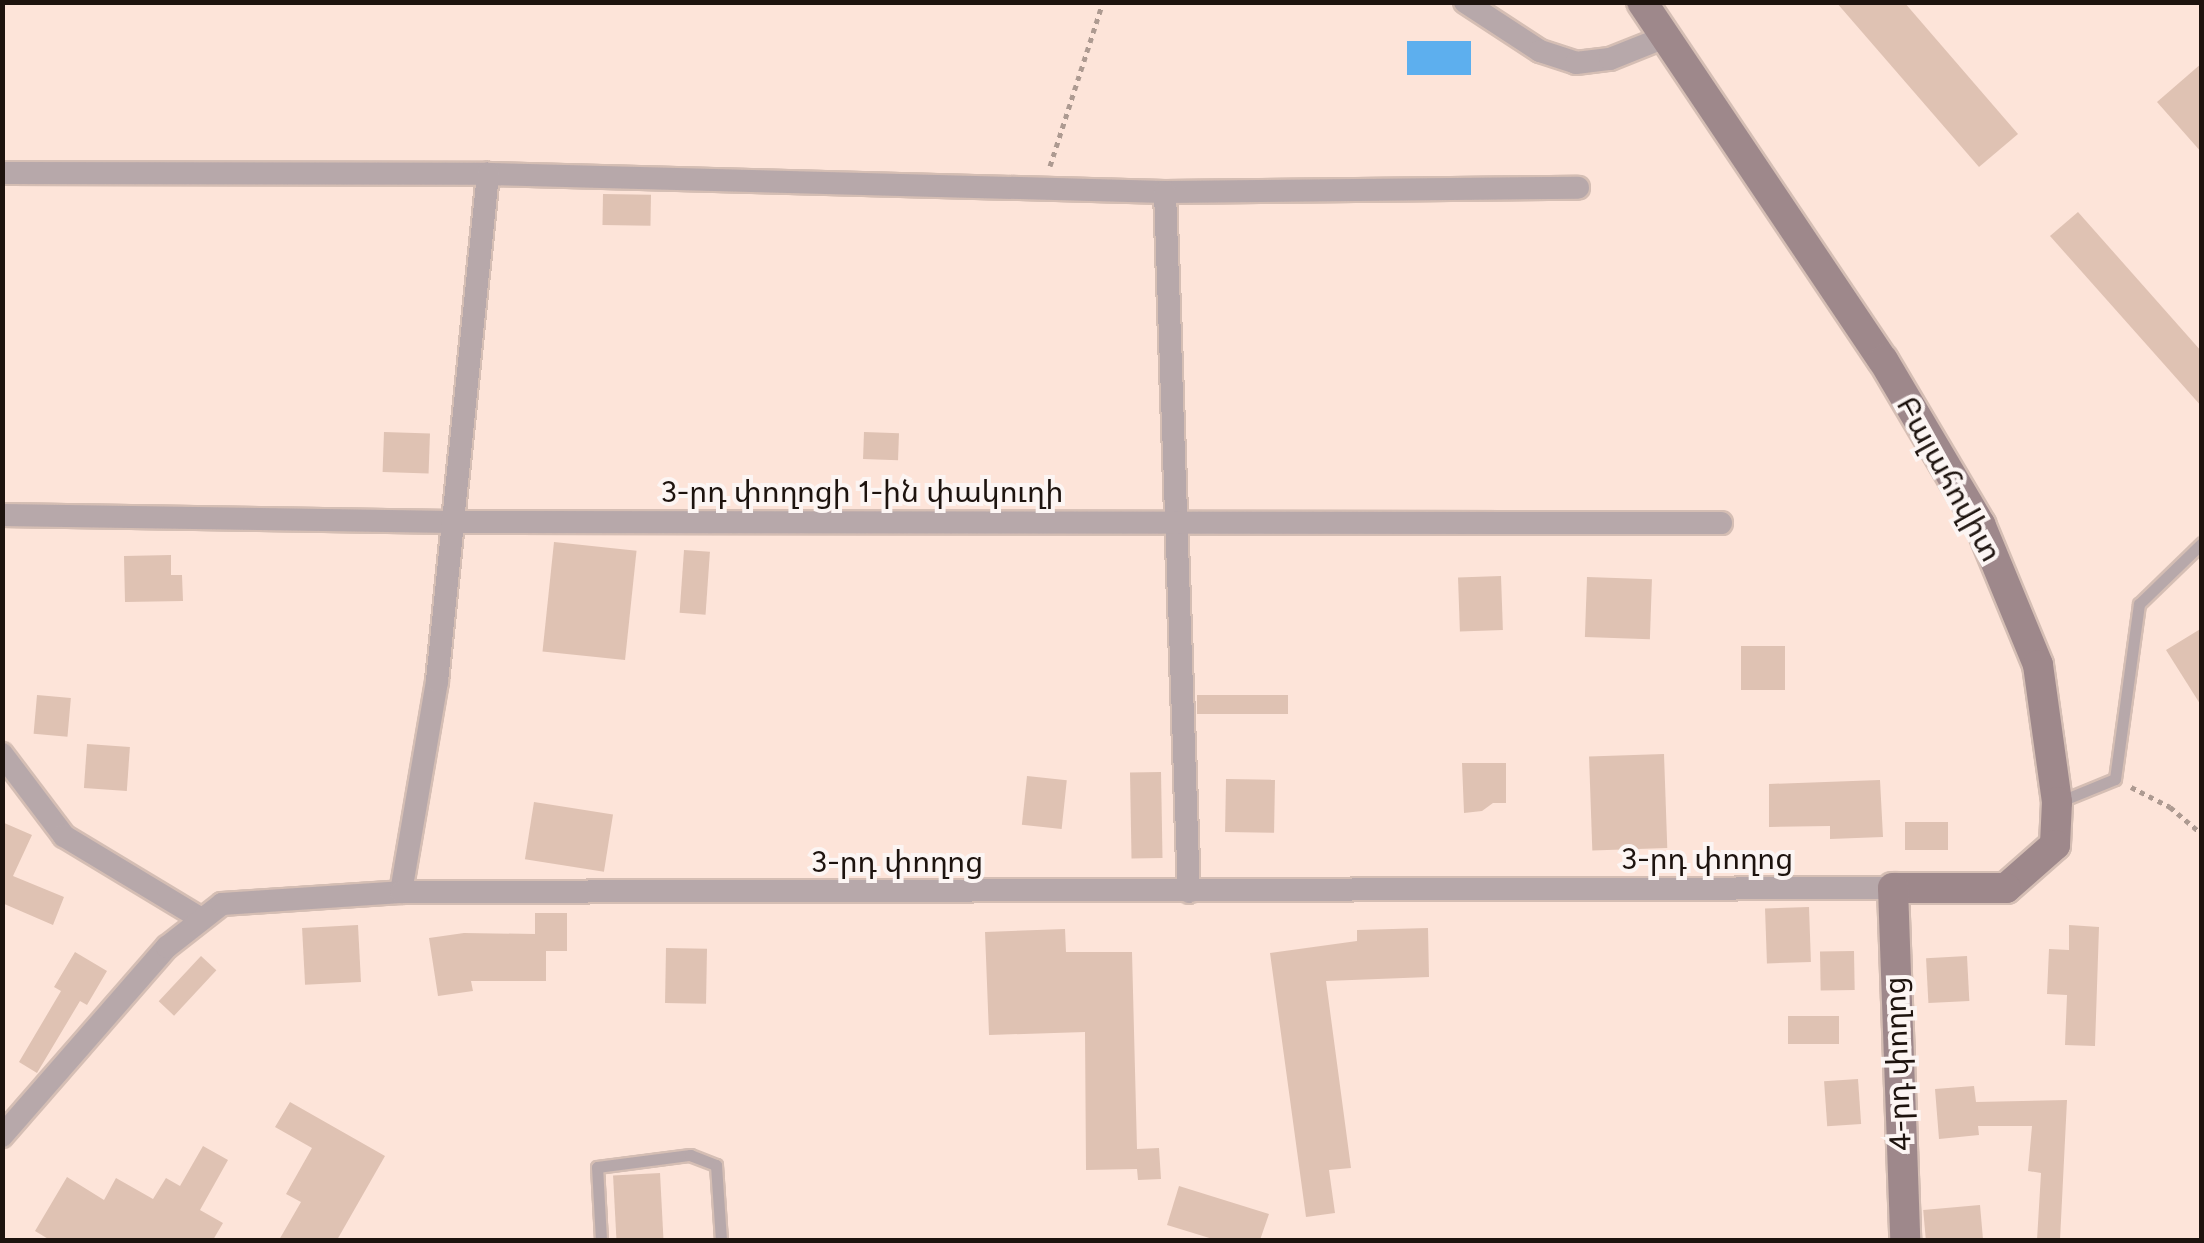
<!DOCTYPE html>
<html>
<head>
<meta charset="utf-8">
<style>
  body { margin:0 }
  #map { position:relative; width:2204px; height:1243px; overflow:hidden; background:#fde4d9; font-family:Figtree,"Noto Sans Armenian",sans-serif }
  div>[style] { position:absolute }
  [style*='--x'] { left:calc(var(--x)*1px); top:calc(var(--y)*1px); width:calc(var(--w)*1px); rotate:calc(var(--a)*1deg) }
  .water>* { inset:0; background:#5dafee; transform-origin:0 0 }
  .building>* { inset:0; background:#dfc2b3; transform-origin:0 0 }
  .path>* { height:5px; margin-top:-2.5px; transform-origin:0; background:repeating-linear-gradient(90deg,#ad9a91 0 5px,transparent 0 10px) }
  .roads { filter:drop-shadow(2px 0 #d5beb4) drop-shadow(-2px 0 #d5beb4) drop-shadow(0 2px #d5beb4) drop-shadow(0 -2px #d5beb4) }
  .lane>* { height:11px; margin:-5.5px; padding:0 5.5px; transform-origin:5.5px; border-radius:5.5px; background:#b7a8aa }
  .street>* { height:22px; margin:-11px; padding:0 11px; transform-origin:11px; border-radius:11px; background:#b7a8aa }
  .secondary>* { height:30px; margin:-15px; padding:0 15px; transform-origin:15px; border-radius:15px; background:#9e888b }
  span { translate:-50% -50%; white-space:nowrap; text-align:center; line-height:1.15; -webkit-text-stroke:8px #fcf5f3; paint-order:stroke }
  .street-label { font-size:30px; color:#1d130e }
  .frame { position:absolute; inset:0; border:5px solid #1d130e; pointer-events:none }
</style>
</head>
<body>
<div id="map">
  <div class="water">
    <div style="left:1407px;top:41px;width:64px;height:34px"></div>
  </div>
  <div class="building">
    <div style="clip-path:polygon(1836px 2px,1904px 2px,2018px 134px,1979px 167px)"></div>
    <div style="clip-path:polygon(2202px 63px,2202px 153px,2157px 102px)"></div>
    <div style="left:603px;top:194px;width:48px;height:31px;rotate:1deg"></div>
    <div style="clip-path:polygon(2078px 212px,2202px 352px,2202px 407px,2050px 236px)"></div>
    <div style="left:384px;top:432px;width:46px;height:40px;rotate:2deg"></div>
    <div style="left:864px;top:432px;width:35px;height:27px;rotate:2deg"></div>
    <div style="left:554px;top:542px;width:83px;height:110px;rotate:6deg"></div>
    <div style="left:684px;top:550px;width:26px;height:63px;rotate:4deg"></div>
    <div style="clip-path:polygon(171px 555px,171px 575px,182px 575px,183px 601px,125px 602px,124px 556px)"></div>
    <div style="left:1501px;top:576px;width:54px;height:43px;rotate:88deg"></div>
    <div style="left:1587px;top:577px;width:65px;height:60px;rotate:2deg"></div>
    <div style="clip-path:polygon(2202px 628px,2202px 707px,2166px 650px)"></div>
    <div style="left:1741px;top:646px;width:44px;height:44px"></div>
    <div style="left:37px;top:695px;width:34px;height:39px;rotate:5deg"></div>
    <div style="left:1197px;top:695px;width:91px;height:19px"></div>
    <div style="left:87px;top:744px;width:43px;height:44px;rotate:4deg"></div>
    <div style="left:1664px;top:754px;width:94px;height:75px;rotate:88deg"></div>
    <div style="clip-path:polygon(1462px 763px,1506px 763px,1506px 803px,1493px 803px,1482px 811px,1464px 813px)"></div>
    <div style="left:1161px;top:772px;width:86px;height:31px;rotate:89deg"></div>
    <div style="left:1027px;top:776px;width:40px;height:49px;rotate:6deg"></div>
    <div style="left:1226px;top:779px;width:49px;height:53px;rotate:1deg"></div>
    <div style="clip-path:polygon(1880px 780px,1883px 837px,1830px 839px,1830px 826px,1769px 827px,1769px 784px)"></div>
    <div style="left:534px;top:802px;width:80px;height:58px;rotate:9deg"></div>
    <div style="clip-path:polygon(2px 822px,32px 835px,13px 876px,64px 897px,53px 925px,2px 903px)"></div>
    <div style="left:1948px;top:822px;width:28px;height:43px;rotate:90deg"></div>
    <div style="left:1809px;top:907px;width:55px;height:44px;rotate:88deg"></div>
    <div style="clip-path:polygon(535px 913px,567px 913px,567px 951px,546px 951px,546px 981px,471px 981px,473px 991px,438px 996px,429px 938px,464px 933px,535px 934px)"></div>
    <div style="left:358px;top:925px;width:57px;height:56px;rotate:87deg"></div>
    <div style="clip-path:polygon(2069px 925px,2099px 927px,2095px 1046px,2065px 1045px,2067px 995px,2047px 994px,2049px 949px,2069px 950px)"></div>
    <div style="clip-path:polygon(1428px 928px,1429px 977px,1326px 981px,1351px 1168px,1329px 1170px,1335px 1213px,1306px 1217px,1270px 953px,1357px 941px,1357px 930px)"></div>
    <div style="clip-path:polygon(1065px 929px,1066px 952px,1132px 952px,1137px 1149px,1159px 1148px,1161px 1179px,1138px 1180px,1137px 1169px,1086px 1170px,1085px 1032px,989px 1035px,985px 932px)"></div>
    <div style="left:666px;top:948px;width:41px;height:55px;rotate:1deg"></div>
    <div style="left:1854px;top:951px;width:39px;height:34px;rotate:89deg"></div>
    <div style="clip-path:polygon(75px 952px,107px 971px,87px 1005px,80px 1001px,37px 1073px,19px 1062px,61px 991px,54px 987px)"></div>
    <div style="left:201px;top:956px;width:21px;height:62px;rotate:43deg"></div>
    <div style="left:1967px;top:956px;width:45px;height:41px;rotate:87deg"></div>
    <div style="left:1788px;top:1016px;width:51px;height:28px"></div>
    <div style="left:1858px;top:1079px;width:45px;height:34px;rotate:86deg"></div>
    <div style="clip-path:polygon(1974px 1086px,1976px 1102px,2067px 1100px,2060px 1240px,2037px 1240px,2041px 1173px,2028px 1171px,2032px 1126px,1978px 1126px,1979px 1135px,1939px 1139px,1935px 1089px)"></div>
    <div style="clip-path:polygon(290px 1102px,385px 1156px,337px 1240px,279px 1240px,301px 1202px,286px 1194px,312px 1148px,275px 1127px)"></div>
    <div style="clip-path:polygon(203px 1146px,228px 1160px,200px 1210px,223px 1223px,213px 1240px,50px 1240px,35px 1231px,67px 1177px,104px 1200px,116px 1178px,153px 1199px,166px 1178px,180px 1186px)"></div>
    <div style="left:660px;top:1173px;width:67px;height:47px;rotate:87deg"></div>
    <div style="clip-path:polygon(1179px 1186px,1269px 1214px,1260px 1240px,1216px 1240px,1167px 1225px)"></div>
    <div style="left:1980px;top:1205px;width:35px;height:57px;rotate:85deg"></div>
  </div>
  <div class="path">
    <div style="--x:1050;--y:166;--w:172;--a:-72.1"></div>
    <div style="--x:2131;--y:787;--w:44;--a:27.1"></div>
    <div style="--x:2170;--y:807;--w:42;--a:40.2"></div>
  </div>
  <div class="roads">
    <div class="lane">
      <div style="--x:2061;--y:801;--w:58;--a:-22.2"></div>
      <div style="--x:2115;--y:779;--w:177;--a:-82.2"></div>
      <div style="--x:2139;--y:604;--w:88;--a:-44.1"></div>
      <div style="--x:601;--y:1240;--w:73;--a:-93.1"></div>
      <div style="--x:597;--y:1167;--w:94;--a:-7.4"></div>
      <div style="--x:690;--y:1155;--w:28;--a:21"></div>
      <div style="--x:716;--y:1165;--w:75;--a:86.2"></div>
    </div>
    <div class="street">
      <div style="--x:1465;--y:2;--w:90;--a:33.2"></div>
      <div style="--x:1540;--y:51;--w:38;--a:18"></div>
      <div style="--x:1576;--y:63;--w:34;--a:-7"></div>
      <div style="--x:1610;--y:59;--w:59;--a:-21.8"></div>
      <div style="--x:2;--y:173;--w:486;--a:0.1"></div>
      <div style="--x:488;--y:174;--w:677;--a:1.52"></div>
      <div style="--x:1165;--y:192;--w:413;--a:-0.6"></div>
      <div style="--x:1165;--y:192;--w:700;--a:88.04"></div>
      <div style="--x:2;--y:515;--w:450;--a:0.9"></div>
      <div style="--x:452;--y:522;--w:1269;--a:0.05"></div>
      <div style="--x:2;--y:754;--w:103;--a:52.9"></div>
      <div style="--x:64;--y:836;--w:159;--a:31.1"></div>
      <div style="--x:401;--y:892;--w:214;--a:-80.3"></div>
      <div style="--x:437;--y:681;--w:510;--a:-84.26"></div>
      <div style="--x:2;--y:1136;--w:251;--a:-48.9"></div>
      <div style="--x:167;--y:947;--w:70;--a:-38"></div>
      <div style="--x:222;--y:904;--w:179;--a:-3.8"></div>
      <div style="--x:401;--y:892;--w:1492;--a:-0.15"></div>
    </div>
    <div class="secondary">
      <div style="--x:1642;--y:2;--w:432;--a:56.1"></div>
      <div style="--x:1883;--y:360;--w:191;--a:59.4"></div>
      <div style="--x:1980;--y:524;--w:152;--a:67.6"></div>
      <div style="--x:2038;--y:665;--w:138;--a:82.1"></div>
      <div style="--x:2057;--y:802;--w:43;--a:92.7"></div>
      <div style="--x:2055;--y:845;--w:65;--a:138.7"></div>
      <div style="--x:2006;--y:888;--w:113;--a:180"></div>
      <div style="--x:1893;--y:888;--w:352;--a:88"></div>
    </div>
  </div>
  <div class="street-label">
    <span style="left:1949px;top:479px;rotate:61deg">Բալահովիտ</span>
    <span style="left:862px;top:492px">3-րդ փողոցի 1-ին փակուղի</span>
    <span style="left:1707px;top:859px">3-րդ փողոց</span>
    <span style="left:897px;top:862px">3-րդ փողոց</span>
    <span style="left:1898px;top:1064px;rotate:-92deg">4-րդ փողոց</span>
  </div>
  <div class="frame"></div>
</div>
</body>
</html>
